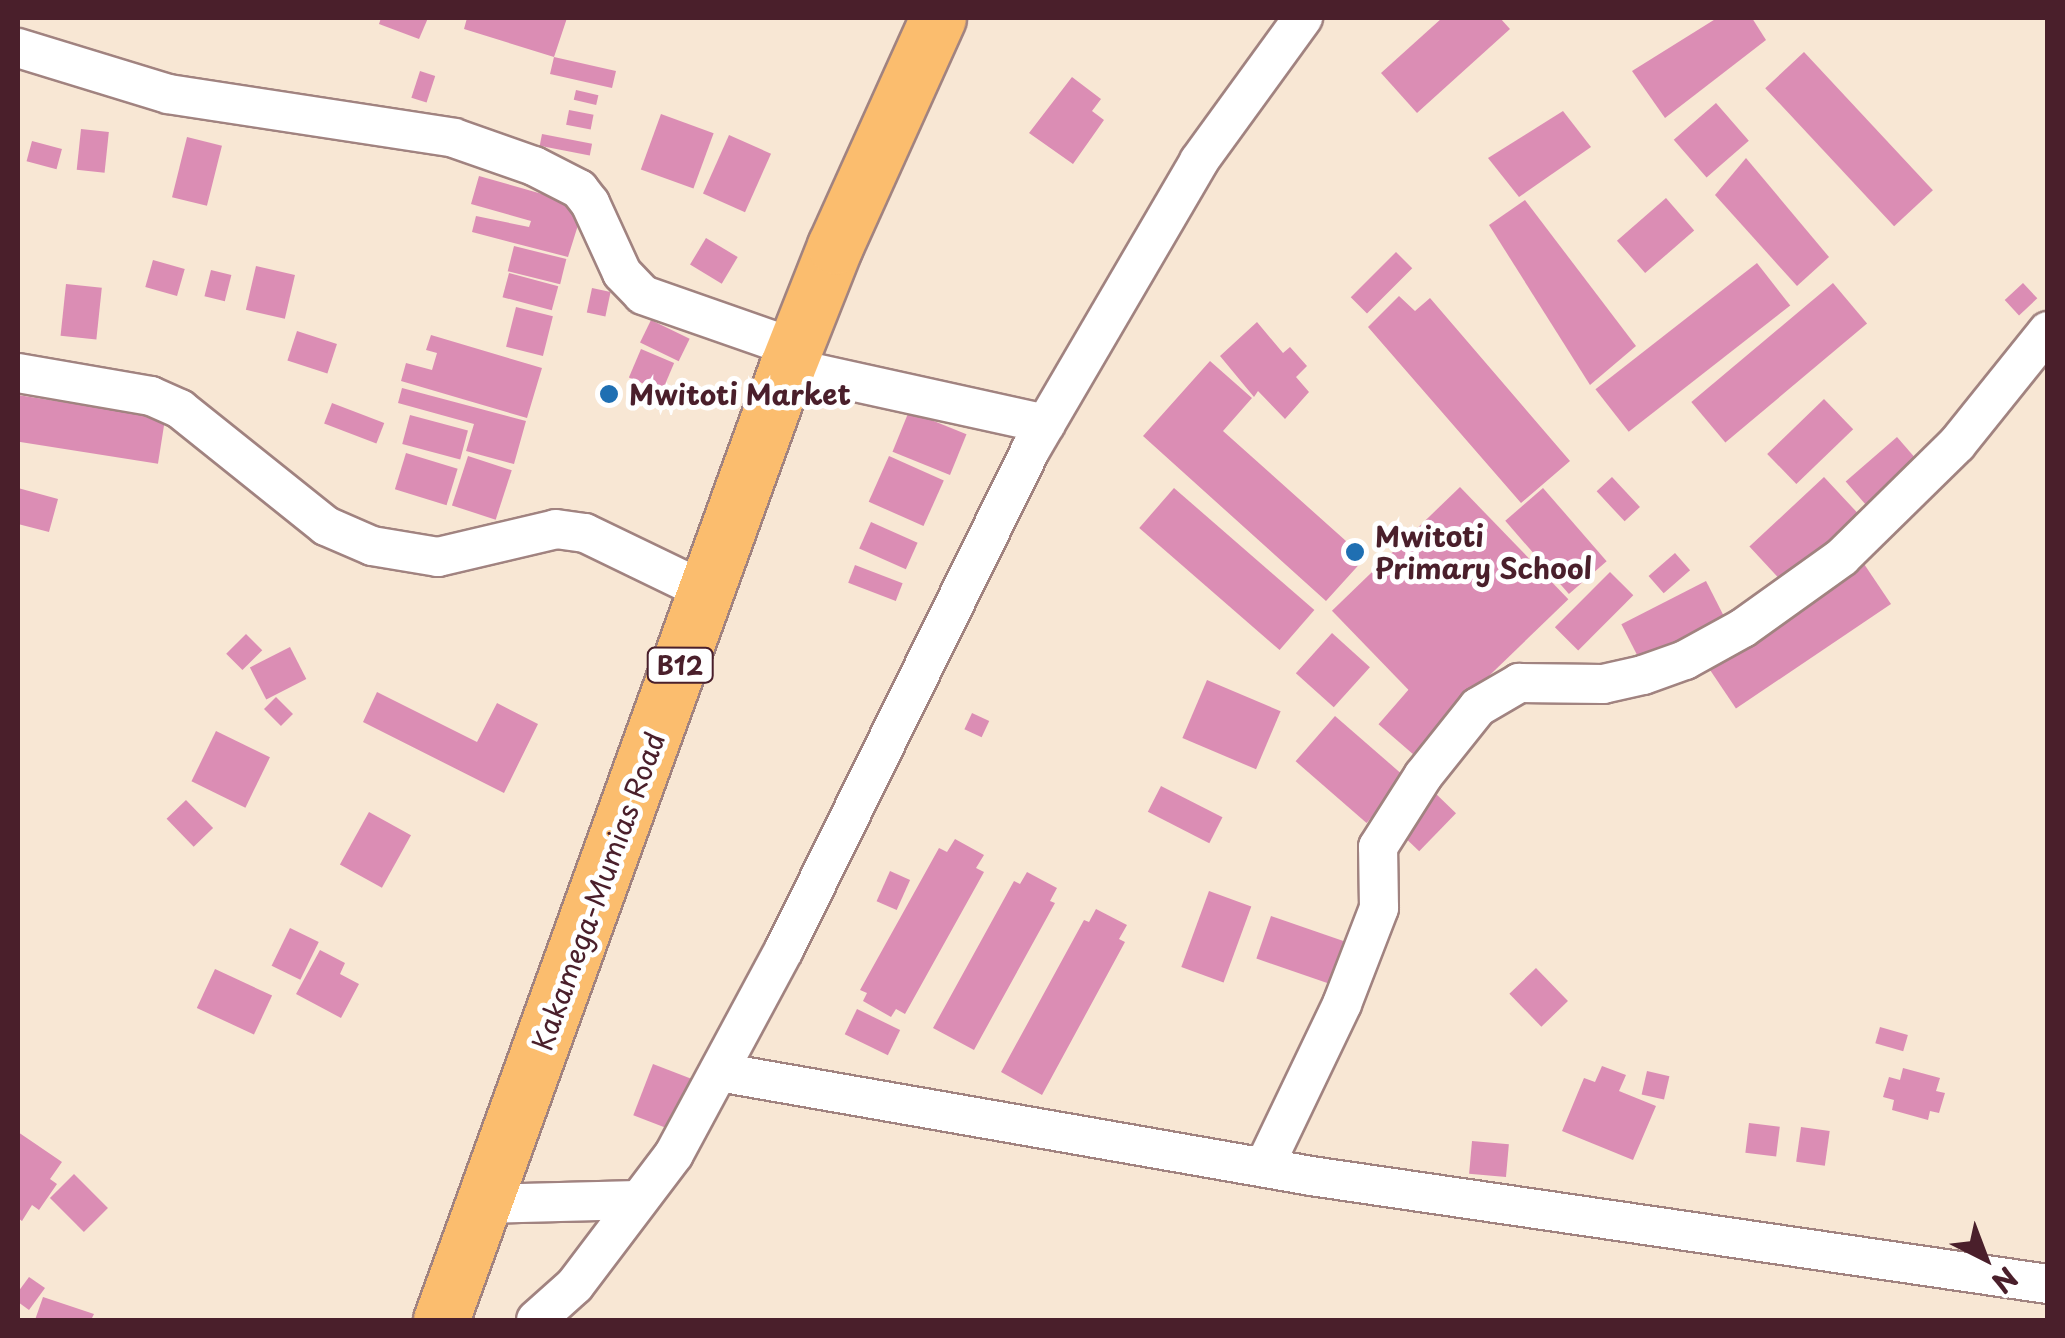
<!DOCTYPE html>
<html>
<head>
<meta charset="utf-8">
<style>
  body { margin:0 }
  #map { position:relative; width:2065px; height:1338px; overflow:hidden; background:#f8e7d4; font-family:"Playpen Sans",sans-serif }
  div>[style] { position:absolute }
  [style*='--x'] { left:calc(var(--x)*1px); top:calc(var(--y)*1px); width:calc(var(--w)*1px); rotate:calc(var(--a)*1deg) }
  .building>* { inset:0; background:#db8db4; transform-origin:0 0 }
  .roads { filter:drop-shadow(2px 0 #a18380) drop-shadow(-2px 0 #a18380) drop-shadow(0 2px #a18380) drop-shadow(0 -2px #a18380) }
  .minor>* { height:38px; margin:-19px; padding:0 19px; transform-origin:19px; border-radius:19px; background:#fff }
  .highway>* { height:55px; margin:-27.5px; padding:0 27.5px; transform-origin:27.5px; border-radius:27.5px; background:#fbbd6e }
  .dots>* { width:28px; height:28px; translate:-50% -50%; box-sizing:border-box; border:5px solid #fff; border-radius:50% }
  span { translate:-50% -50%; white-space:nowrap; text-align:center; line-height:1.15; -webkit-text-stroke:10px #fff; paint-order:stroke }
  .shield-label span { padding:2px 8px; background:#fff; border:2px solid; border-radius:8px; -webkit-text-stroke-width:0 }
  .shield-label { font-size:25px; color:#4a1f2b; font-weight:700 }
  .poi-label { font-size:28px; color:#4a1f2b; font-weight:700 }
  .left { translate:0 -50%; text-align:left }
  .street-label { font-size:28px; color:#4a1f2b }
  .frame { position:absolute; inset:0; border:20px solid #4a1f2b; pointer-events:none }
  .north { position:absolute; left:1935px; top:1208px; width:100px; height:100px; -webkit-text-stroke:8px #fff; paint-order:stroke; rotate:138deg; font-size:28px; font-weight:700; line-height:40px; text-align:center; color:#4a1f2b }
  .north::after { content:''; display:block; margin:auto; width:35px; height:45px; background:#4a1f2b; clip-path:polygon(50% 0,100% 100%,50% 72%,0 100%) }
</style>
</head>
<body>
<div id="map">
  <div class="building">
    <div style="clip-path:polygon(381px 18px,428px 18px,419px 39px,379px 24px)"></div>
    <div style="clip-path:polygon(467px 18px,567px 18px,554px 57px,616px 71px,612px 88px,550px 74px,554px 57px,464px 29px)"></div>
    <div style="clip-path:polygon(1442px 18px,1500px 18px,1510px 29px,1417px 113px,1381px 73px)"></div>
    <div style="clip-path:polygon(1717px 18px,1752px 18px,1766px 40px,1665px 118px,1632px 71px)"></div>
    <div style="left:1804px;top:52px;width:189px;height:53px;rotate:47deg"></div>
    <div style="left:420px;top:71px;width:16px;height:28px;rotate:18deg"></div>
    <div style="clip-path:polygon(1072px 77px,1101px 99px,1092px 111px,1104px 120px,1073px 164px,1029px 133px)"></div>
    <div style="left:576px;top:90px;width:23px;height:10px;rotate:13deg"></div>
    <div style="left:1716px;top:103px;width:50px;height:56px;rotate:49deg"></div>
    <div style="left:569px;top:110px;width:25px;height:15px;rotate:11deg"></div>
    <div style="clip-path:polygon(1563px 111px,1591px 147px,1519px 197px,1488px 158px)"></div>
    <div style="left:661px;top:114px;width:56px;height:59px;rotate:20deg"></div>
    <div style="left:81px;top:129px;width:28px;height:41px;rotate:6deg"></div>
    <div style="left:542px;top:134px;width:51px;height:12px;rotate:11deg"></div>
    <div style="left:729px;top:135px;width:46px;height:64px;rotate:24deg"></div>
    <div style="left:187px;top:137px;width:36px;height:62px;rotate:14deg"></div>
    <div style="left:32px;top:141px;width:31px;height:21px;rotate:15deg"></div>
    <div style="clip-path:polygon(1746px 158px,1829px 257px,1797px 286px,1715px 195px)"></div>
    <div style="clip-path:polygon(479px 176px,584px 206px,568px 257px,472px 232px,476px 216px,529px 227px,531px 221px,471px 204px)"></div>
    <div style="left:1666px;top:198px;width:43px;height:65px;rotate:49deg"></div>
    <div style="clip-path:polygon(1525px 200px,1636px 346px,1590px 385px,1489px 225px)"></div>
    <div style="left:706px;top:238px;width:37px;height:31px;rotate:31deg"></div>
    <div style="left:514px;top:246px;width:54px;height:26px;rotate:14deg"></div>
    <div style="left:1396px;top:252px;width:23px;height:64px;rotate:45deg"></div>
    <div style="left:153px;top:260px;width:33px;height:28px;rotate:16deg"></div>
    <div style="left:1757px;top:263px;width:54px;height:205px;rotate:52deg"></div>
    <div style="left:256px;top:266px;width:40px;height:45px;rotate:13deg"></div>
    <div style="left:211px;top:270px;width:21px;height:27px;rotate:14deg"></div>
    <div style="left:509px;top:273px;width:51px;height:25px;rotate:15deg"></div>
    <div style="left:1833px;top:283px;width:53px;height:185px;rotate:50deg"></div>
    <div style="left:2023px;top:283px;width:21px;height:25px;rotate:47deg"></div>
    <div style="left:66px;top:284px;width:36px;height:52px;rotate:6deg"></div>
    <div style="left:592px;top:288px;width:19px;height:25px;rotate:12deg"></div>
    <div style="clip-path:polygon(1399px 296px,1415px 311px,1430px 298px,1570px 461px,1521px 503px,1368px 327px)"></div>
    <div style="left:516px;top:307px;width:38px;height:41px;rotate:14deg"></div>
    <div style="left:651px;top:320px;width:43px;height:25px;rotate:26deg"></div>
    <div style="clip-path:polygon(1257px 322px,1283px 353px,1290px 347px,1307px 366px,1296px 377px,1309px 392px,1285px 419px,1258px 391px,1254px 397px,1220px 356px)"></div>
    <div style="left:297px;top:331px;width:42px;height:31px;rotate:18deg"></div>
    <div style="clip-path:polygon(431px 335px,542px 368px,527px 418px,401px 381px,406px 363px,432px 370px,437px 353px,426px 350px)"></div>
    <div style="left:641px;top:349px;width:36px;height:31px;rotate:23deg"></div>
    <div style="clip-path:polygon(1210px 361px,1252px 398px,1223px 431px,1365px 558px,1326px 601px,1143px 436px)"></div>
    <div style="clip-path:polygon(402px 388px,526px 421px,514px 464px,466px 451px,474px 424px,398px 403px)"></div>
    <div style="left:18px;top:395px;width:149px;height:46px;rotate:9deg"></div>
    <div style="left:1824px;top:399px;width:42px;height:79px;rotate:46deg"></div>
    <div style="left:332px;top:403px;width:56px;height:22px;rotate:21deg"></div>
    <div style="left:909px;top:411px;width:62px;height:44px;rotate:22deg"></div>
    <div style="left:410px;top:415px;width:60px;height:30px;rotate:15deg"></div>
    <div style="left:1897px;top:437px;width:41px;height:68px;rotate:49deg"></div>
    <div style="left:406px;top:453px;width:54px;height:38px;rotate:17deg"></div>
    <div style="left:468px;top:456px;width:46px;height:52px;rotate:18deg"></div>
    <div style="left:889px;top:456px;width:60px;height:50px;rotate:24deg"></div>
    <div style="left:1612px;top:477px;width:41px;height:21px;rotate:47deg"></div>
    <div style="left:1824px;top:477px;width:50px;height:102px;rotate:47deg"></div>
    <div style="left:1460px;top:487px;width:156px;height:178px;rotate:46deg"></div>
    <div style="clip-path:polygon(18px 488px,58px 499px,49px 532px,18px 524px)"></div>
    <div style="left:1174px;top:488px;width:186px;height:53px;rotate:41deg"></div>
    <div style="left:1543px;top:488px;width:97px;height:50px;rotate:49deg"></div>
    <div style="left:871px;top:522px;width:51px;height:29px;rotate:24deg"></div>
    <div style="left:1675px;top:553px;width:23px;height:35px;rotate:49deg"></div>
    <div style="left:1858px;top:555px;width:59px;height:187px;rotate:56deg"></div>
    <div style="left:855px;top:565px;width:51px;height:19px;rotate:21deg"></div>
    <div style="left:1610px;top:572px;width:33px;height:78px;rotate:45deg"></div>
    <div style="left:1706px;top:581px;width:40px;height:95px;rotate:63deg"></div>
    <div style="left:1332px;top:633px;width:51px;height:54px;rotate:42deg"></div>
    <div style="left:246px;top:634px;width:23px;height:28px;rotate:45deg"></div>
    <div style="left:290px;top:647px;width:36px;height:45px;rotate:63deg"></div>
    <div style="left:1207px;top:680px;width:80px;height:63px;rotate:23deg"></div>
    <div style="left:1410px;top:688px;width:57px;height:48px;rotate:41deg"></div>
    <div style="clip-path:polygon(377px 692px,477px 742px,497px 703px,538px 724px,504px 793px,363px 722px)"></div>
    <div style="left:276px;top:697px;width:24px;height:17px;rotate:45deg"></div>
    <div style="left:972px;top:713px;width:19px;height:18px;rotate:25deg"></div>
    <div style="left:1335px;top:716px;width:94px;height:60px;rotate:41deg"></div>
    <div style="left:216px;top:731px;width:60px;height:56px;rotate:26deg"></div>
    <div style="left:1161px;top:786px;width:69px;height:29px;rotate:27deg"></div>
    <div style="left:1433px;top:791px;width:32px;height:53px;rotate:44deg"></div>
    <div style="left:186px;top:800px;width:39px;height:27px;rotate:46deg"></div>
    <div style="left:369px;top:812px;width:48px;height:60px;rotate:29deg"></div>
    <div style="clip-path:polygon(955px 839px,984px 855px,976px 868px,984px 872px,905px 1014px,896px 1009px,891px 1017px,863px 1001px,867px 993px,860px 990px,939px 848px,947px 852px)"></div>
    <div style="left:890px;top:871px;width:22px;height:33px;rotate:24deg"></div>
    <div style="clip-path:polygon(1027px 872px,1057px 888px,1050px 901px,1055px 903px,974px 1050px,933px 1028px,1014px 881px,1020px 884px)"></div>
    <div style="left:1209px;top:891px;width:45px;height:81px;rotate:20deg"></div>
    <div style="clip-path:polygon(1096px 909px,1127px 925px,1119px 939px,1125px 942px,1042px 1095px,1001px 1072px,1084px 920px,1089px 922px)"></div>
    <div style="left:1271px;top:916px;width:88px;height:45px;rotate:19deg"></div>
    <div style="left:290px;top:928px;width:32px;height:42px;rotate:26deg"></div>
    <div style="clip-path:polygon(320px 950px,345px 963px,340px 974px,359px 984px,341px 1018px,296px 994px)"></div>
    <div style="left:1536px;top:968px;width:46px;height:37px;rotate:46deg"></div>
    <div style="left:215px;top:969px;width:63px;height:43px;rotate:25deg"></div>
    <div style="left:857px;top:1009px;width:48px;height:28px;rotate:26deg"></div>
    <div style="left:1880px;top:1027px;width:29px;height:17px;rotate:16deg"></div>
    <div style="left:653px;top:1064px;width:50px;height:55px;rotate:21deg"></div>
    <div style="clip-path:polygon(1602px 1066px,1626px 1075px,1619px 1091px,1656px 1106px,1633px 1160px,1562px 1131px,1584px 1078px,1595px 1082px)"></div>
    <div style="clip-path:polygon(1903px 1068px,1940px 1078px,1936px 1091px,1945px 1093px,1939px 1113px,1930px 1111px,1928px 1120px,1892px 1110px,1894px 1100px,1883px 1097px,1889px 1077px,1900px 1080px)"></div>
    <div style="left:1647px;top:1071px;width:23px;height:24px;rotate:13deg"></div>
    <div style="left:1749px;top:1123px;width:31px;height:30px;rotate:7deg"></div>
    <div style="left:1801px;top:1127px;width:29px;height:35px;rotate:8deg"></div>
    <div style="clip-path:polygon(18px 1132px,62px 1162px,50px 1179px,57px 1184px,39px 1210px,32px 1205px,22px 1221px,18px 1218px)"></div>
    <div style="left:1472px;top:1141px;width:37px;height:33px;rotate:5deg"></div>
    <div style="left:74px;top:1174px;width:48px;height:34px;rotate:45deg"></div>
    <div style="clip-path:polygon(29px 1277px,45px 1288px,29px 1310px,18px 1302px,18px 1292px)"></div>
    <div style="clip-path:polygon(43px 1297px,94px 1314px,91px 1320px,35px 1320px)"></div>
  </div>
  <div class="roads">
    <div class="minor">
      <div style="--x:18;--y:48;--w:157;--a:17"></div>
      <div style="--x:168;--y:94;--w:289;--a:8.7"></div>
      <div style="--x:454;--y:138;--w:85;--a:19.3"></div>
      <div style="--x:534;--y:166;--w:51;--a:27.1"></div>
      <div style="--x:579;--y:189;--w:18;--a:52"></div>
      <div style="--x:590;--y:203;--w:77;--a:65.4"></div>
      <div style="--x:622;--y:273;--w:30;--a:46"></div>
      <div style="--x:643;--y:295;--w:160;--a:19.3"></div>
      <div style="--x:787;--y:367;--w:265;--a:12.4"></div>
      <div style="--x:18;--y:373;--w:135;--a:9.8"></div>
      <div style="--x:151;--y:396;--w:32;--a:24"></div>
      <div style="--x:180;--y:409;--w:187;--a:38.7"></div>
      <div style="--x:326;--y:526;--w:50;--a:23.5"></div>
      <div style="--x:372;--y:546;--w:67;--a:9.5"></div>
      <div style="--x:438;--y:557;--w:121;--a:-13.3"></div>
      <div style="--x:556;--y:529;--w:29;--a:8"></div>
      <div style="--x:585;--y:533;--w:133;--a:25.8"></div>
      <div style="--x:719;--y:1072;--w:601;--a:9.96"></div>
      <div style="--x:1311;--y:1176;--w:745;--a:8.34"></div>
      <div style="--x:1264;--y:1167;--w:181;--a:-64.4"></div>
      <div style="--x:1342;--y:1004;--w:103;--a:-68.9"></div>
      <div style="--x:1379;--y:908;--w:61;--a:-90.9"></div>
      <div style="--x:1378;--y:847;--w:84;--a:-57.6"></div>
      <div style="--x:1423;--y:776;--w:88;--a:-51.4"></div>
      <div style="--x:1478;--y:707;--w:48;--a:-30.3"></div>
      <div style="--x:1519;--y:683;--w:84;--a:0.7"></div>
      <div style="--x:1603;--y:684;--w:41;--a:-12.7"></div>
      <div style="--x:1643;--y:675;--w:45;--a:-19.7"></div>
      <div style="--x:1685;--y:660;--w:66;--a:-28.9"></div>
      <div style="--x:1743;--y:628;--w:122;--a:-35.6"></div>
      <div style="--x:1842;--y:557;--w:161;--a:-44.5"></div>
      <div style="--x:1957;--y:444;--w:145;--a:-51.2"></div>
      <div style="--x:482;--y:1204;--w:156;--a:-1.5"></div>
      <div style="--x:536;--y:1320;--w:52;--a:-41.9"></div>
      <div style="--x:575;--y:1285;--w:164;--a:-52.9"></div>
      <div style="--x:674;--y:1154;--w:232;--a:-61.7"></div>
      <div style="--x:784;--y:950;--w:559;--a:-63.76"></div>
      <div style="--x:1031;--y:449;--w:333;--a:-59.7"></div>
      <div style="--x:1199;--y:161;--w:177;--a:-54"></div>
    </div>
    <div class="highway">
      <div style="--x:441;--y:1320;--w:1014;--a:-70.05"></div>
      <div style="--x:787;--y:367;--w:130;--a:-68.4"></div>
      <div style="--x:835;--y:246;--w:250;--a:-65.7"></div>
    </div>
  </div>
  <div class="dots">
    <div style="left:609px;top:394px;background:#1f6fb2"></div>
    <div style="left:1355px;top:552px;background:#1f6fb2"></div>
  </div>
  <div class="shield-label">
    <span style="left:680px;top:665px">B12</span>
  </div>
  <div class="poi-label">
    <span class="left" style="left:629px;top:394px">Mwitoti Market</span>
    <span class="left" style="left:1375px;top:552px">Mwitoti<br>Primary School</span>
  </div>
  <div class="street-label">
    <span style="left:598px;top:891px;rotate:-70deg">Kakamega-Mumias Road</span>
  </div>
  <div class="frame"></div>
  <div class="north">N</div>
</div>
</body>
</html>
